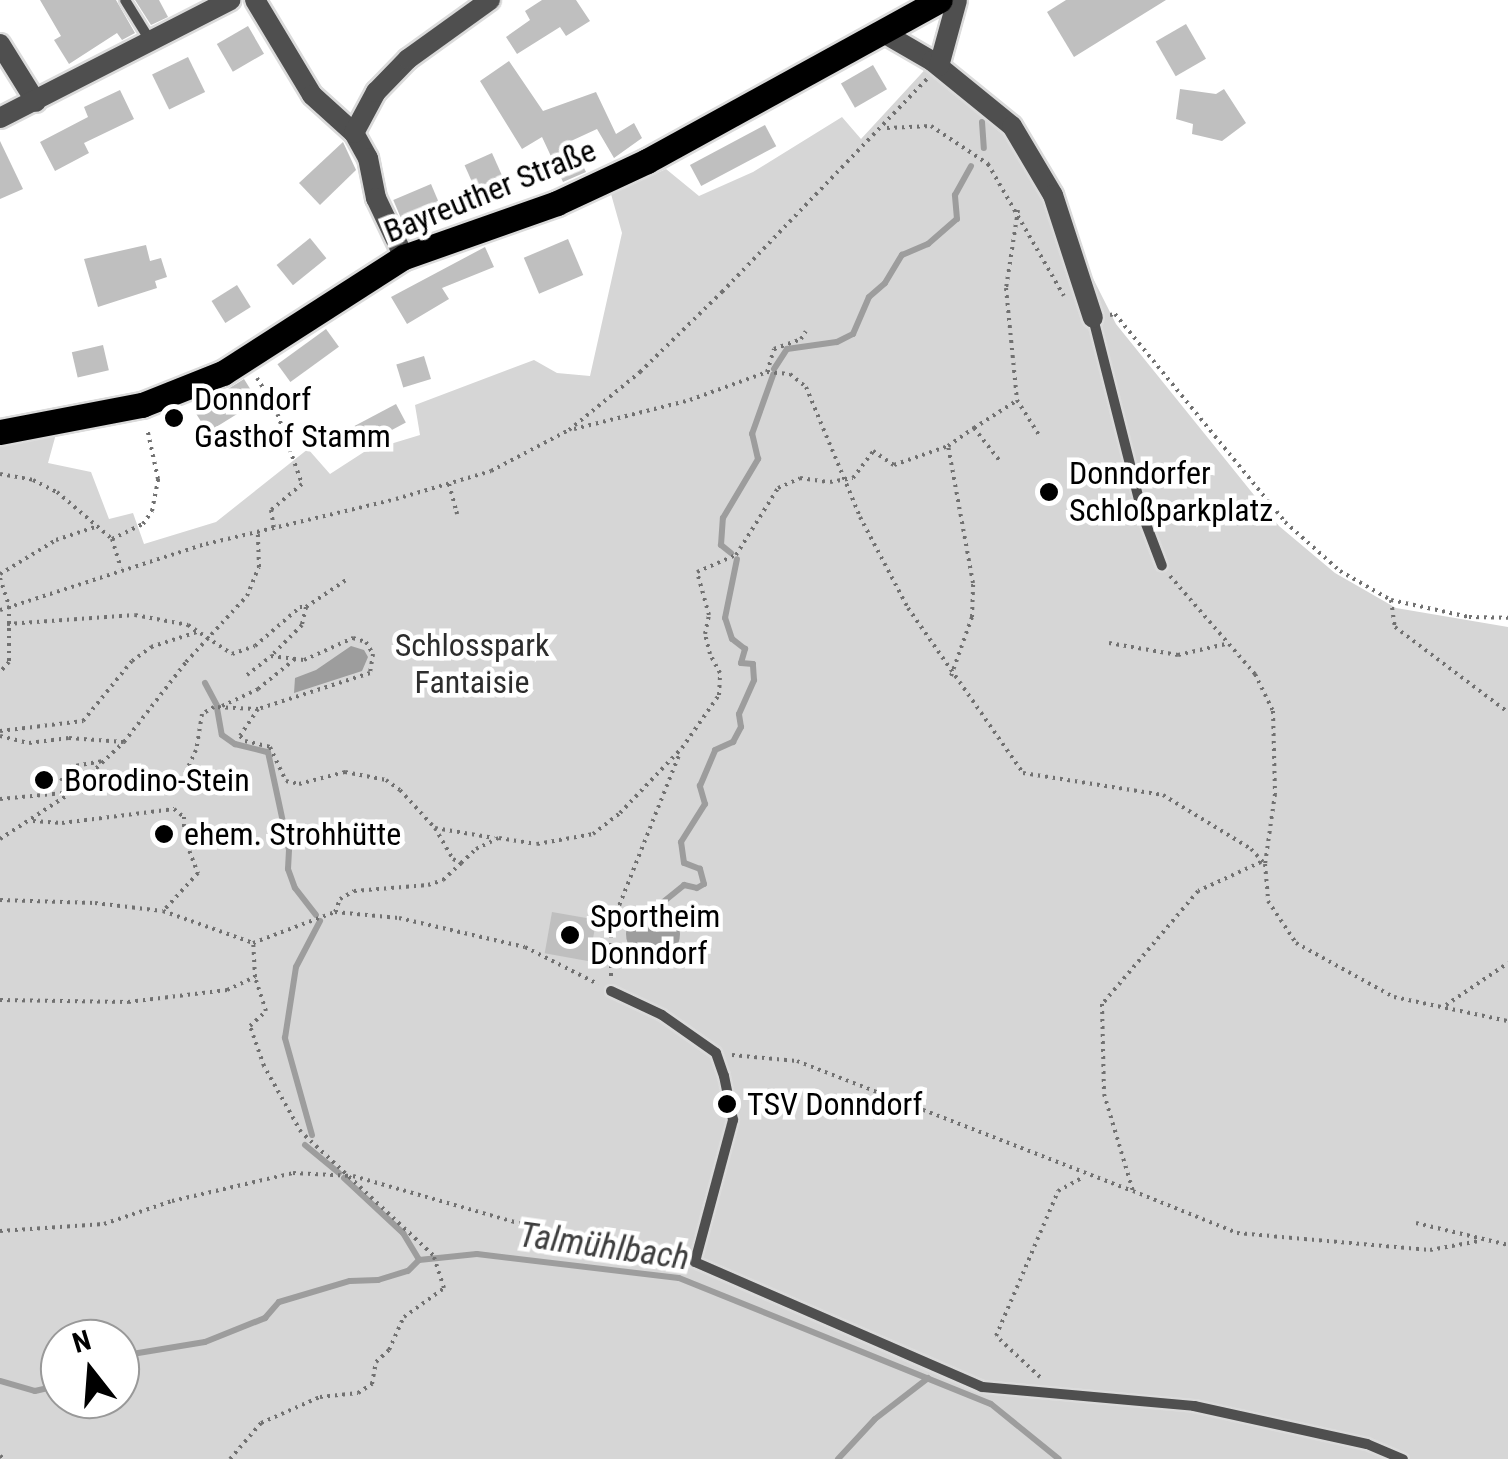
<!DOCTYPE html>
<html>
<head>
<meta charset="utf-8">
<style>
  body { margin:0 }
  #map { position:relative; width:1508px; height:1459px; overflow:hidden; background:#fff; font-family:"Roboto Condensed",sans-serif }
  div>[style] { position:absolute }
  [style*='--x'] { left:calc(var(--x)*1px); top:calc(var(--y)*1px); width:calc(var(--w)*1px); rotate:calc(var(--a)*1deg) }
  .green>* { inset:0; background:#d6d6d6 }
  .water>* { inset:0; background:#9d9d9d }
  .round { border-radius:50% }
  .stream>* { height:6px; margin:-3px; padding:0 3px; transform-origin:3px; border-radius:3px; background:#9d9d9d }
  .building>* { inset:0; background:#bfbfbf; transform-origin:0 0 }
  .path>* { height:4px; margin-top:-2px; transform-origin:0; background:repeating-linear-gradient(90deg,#717171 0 2.5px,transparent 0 7.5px) }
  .roads { filter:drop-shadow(2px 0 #dbdbdb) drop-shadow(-2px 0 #dbdbdb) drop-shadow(0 2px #dbdbdb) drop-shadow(0 -2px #dbdbdb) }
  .service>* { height:10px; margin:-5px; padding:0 5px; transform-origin:5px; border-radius:5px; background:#4f4f4f }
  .minor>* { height:20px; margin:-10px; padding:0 10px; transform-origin:10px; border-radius:10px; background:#4f4f4f }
  .primary>* { height:25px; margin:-12.5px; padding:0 12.5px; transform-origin:12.5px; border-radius:12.5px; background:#000 }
  .dots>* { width:28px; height:28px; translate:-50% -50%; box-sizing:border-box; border:5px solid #fff; border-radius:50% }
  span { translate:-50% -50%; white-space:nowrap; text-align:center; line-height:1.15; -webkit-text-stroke:9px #fff; paint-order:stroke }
  .street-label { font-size:32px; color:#000 }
  .poi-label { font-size:32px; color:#000 }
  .left { translate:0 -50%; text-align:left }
  .park-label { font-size:32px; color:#2d2d2d }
  .water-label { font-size:35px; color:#3e3e3e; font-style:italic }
  .north { position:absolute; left:40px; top:1319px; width:100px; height:100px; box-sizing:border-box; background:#fff; border:2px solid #999; border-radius:50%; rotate:343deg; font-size:28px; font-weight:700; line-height:40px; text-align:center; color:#000 }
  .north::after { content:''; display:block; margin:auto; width:35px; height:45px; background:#000; clip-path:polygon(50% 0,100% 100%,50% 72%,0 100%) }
</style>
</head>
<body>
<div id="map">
  <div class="green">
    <div style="clip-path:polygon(evenodd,932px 62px,1027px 147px,1116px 324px,1279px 526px,1335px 573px,1396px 608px,1508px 627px,1508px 1459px,0 1459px,0 443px,56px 434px,48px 463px,91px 472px,109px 519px,133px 513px,144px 544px,216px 522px,308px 449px,330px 474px,364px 452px,420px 435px,415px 405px,534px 360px,557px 373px,590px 376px,622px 233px,611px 194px,666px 169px,699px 196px,753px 172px,842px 117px,861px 139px,932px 62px,60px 1339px,120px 1339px,120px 1399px,60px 1399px,60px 1339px)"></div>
  </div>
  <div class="water">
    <div style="clip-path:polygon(351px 646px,364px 650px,368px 657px,362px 671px,294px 693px,295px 678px,316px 670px)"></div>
    <div class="round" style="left:626px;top:907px;width:54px;height:54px"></div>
  </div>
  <div class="stream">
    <div style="--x:982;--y:122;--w:26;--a:86"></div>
    <div style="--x:774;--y:369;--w:24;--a:-57"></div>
    <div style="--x:787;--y:349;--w:50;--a:-8"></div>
    <div style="--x:837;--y:342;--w:18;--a:-27"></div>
    <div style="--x:853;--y:334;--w:40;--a:-66.6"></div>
    <div style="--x:869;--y:297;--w:21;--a:-41"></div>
    <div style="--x:885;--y:283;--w:33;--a:-59"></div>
    <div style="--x:902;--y:255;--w:28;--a:-23"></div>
    <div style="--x:928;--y:244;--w:38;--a:-41"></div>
    <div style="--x:957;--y:219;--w:24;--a:-95"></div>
    <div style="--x:955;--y:195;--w:33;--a:-61"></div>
    <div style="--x:731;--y:553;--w:13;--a:-141"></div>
    <div style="--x:721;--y:545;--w:27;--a:-86"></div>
    <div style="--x:723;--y:518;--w:69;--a:-59.3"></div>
    <div style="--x:758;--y:459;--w:26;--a:-103"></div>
    <div style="--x:752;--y:434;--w:63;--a:-70.4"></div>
    <div style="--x:205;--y:683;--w:26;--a:62"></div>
    <div style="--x:217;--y:708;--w:27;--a:80"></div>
    <div style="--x:222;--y:735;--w:16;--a:35"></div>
    <div style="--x:235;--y:744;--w:34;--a:14"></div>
    <div style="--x:268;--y:752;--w:100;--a:77.9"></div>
    <div style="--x:289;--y:850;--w:19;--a:93"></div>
    <div style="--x:288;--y:869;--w:20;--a:70"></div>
    <div style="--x:295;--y:888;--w:34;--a:52"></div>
    <div style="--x:657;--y:907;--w:35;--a:-39"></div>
    <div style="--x:684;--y:885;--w:13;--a:13"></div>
    <div style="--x:697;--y:888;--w:8;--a:-30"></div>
    <div style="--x:704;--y:884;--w:16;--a:-105"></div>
    <div style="--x:700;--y:869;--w:17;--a:-159"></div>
    <div style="--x:684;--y:863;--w:21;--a:-98"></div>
    <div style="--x:681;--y:842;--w:45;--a:-57.7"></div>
    <div style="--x:705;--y:804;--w:19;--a:-106"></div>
    <div style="--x:700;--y:786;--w:39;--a:-67"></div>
    <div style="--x:715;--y:750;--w:20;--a:-24"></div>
    <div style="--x:733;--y:742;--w:17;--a:-62"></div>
    <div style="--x:741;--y:727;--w:13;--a:-99"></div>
    <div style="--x:739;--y:714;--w:37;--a:-66"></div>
    <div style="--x:754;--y:680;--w:16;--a:-94"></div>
    <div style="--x:753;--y:664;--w:12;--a:-175"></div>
    <div style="--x:741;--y:663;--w:15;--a:-74"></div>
    <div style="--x:745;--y:649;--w:16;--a:-142"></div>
    <div style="--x:732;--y:639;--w:22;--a:-108"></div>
    <div style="--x:725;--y:618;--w:60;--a:-78.5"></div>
    <div style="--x:312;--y:1135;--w:101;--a:-105.6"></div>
    <div style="--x:285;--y:1038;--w:72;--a:-81.2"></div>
    <div style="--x:296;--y:967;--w:52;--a:-62.4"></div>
    <div style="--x:305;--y:1145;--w:44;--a:39.5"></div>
    <div style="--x:344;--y:1178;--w:81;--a:43"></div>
    <div style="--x:403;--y:1233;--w:31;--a:59"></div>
    <div style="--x:120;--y:1356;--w:86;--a:-9.4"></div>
    <div style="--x:205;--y:1342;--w:65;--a:-21.8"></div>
    <div style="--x:265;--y:1318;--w:21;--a:-49"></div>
    <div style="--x:279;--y:1302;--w:74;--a:-16.5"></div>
    <div style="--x:350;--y:1281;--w:28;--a:-2"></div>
    <div style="--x:378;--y:1280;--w:31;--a:-17"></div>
    <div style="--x:408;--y:1271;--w:16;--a:-45"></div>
    <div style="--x:419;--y:1260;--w:58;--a:-5.9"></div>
    <div style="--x:477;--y:1254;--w:203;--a:6.8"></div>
    <div style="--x:679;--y:1278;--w:336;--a:22"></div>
    <div style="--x:991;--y:1404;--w:87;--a:39"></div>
    <div style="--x:0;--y:1381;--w:36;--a:16"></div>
    <div style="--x:35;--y:1391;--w:26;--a:-13"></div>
    <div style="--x:838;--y:1459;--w:54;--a:-47.2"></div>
    <div style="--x:875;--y:1419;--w:67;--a:-37.7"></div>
  </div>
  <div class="building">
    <div style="clip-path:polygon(40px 0,116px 0,135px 33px,122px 40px,117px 33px,69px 64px,54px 40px,61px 36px)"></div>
    <div style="clip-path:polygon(135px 0,159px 0,168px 17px,151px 25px)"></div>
    <div style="clip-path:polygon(542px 0,576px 0,590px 21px,566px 36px,560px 27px,517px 54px,506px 37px,530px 20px,525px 11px)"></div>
    <div style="clip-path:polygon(1066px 0,1166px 0,1074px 57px,1047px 12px)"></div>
    <div style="left:1186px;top:24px;width:40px;height:35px;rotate:60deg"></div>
    <div style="left:248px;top:26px;width:32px;height:36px;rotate:60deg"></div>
    <div style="left:188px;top:57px;width:39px;height:40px;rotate:64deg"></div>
    <div style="clip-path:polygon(509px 61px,543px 111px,596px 92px,616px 134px,634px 123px,642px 138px,614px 158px,597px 129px,571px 141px,586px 172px,563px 182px,542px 137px,522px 149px,480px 81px)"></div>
    <div style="left:873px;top:65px;width:28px;height:37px;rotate:60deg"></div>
    <div style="clip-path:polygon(1180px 89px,1216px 94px,1224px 89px,1246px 123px,1222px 141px,1192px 134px,1193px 124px,1176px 119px)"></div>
    <div style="clip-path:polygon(120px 90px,134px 119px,84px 143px,89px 153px,55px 171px,40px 142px,88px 117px,84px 107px)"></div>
    <div style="left:765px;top:125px;width:24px;height:85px;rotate:62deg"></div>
    <div style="clip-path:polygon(0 141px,23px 189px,0 199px)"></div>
    <div style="clip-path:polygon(343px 142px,356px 170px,320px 205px,299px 183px)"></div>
    <div style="left:492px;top:153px;width:43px;height:30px;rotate:66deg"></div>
    <div style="left:431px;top:184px;width:26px;height:41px;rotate:67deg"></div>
    <div style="left:310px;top:238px;width:26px;height:43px;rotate:51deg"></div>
    <div style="left:568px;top:239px;width:39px;height:48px;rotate:67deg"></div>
    <div style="clip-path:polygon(146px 245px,150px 261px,161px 258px,167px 277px,155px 281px,157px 288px,98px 307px,84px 259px)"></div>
    <div style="clip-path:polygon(485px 247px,494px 267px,442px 288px,449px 299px,407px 324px,391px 297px)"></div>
    <div style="left:237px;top:285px;width:26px;height:30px;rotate:58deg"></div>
    <div style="left:326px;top:329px;width:22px;height:60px;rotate:54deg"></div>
    <div style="left:103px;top:345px;width:26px;height:32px;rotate:77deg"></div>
    <div style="left:424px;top:356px;width:24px;height:29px;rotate:73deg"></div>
    <div style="left:244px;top:379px;width:26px;height:59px;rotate:58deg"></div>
    <div style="left:396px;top:404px;width:21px;height:54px;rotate:62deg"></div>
    <div style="left:552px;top:912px;width:45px;height:42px;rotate:10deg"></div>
  </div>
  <div class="path">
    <div style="--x:887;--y:128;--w:44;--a:-2.6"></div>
    <div style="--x:931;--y:126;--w:69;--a:33.7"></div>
    <div style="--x:988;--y:164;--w:152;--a:60.1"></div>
    <div style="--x:1018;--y:210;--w:79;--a:98.7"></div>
    <div style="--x:1006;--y:288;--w:113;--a:84.4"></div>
    <div style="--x:1017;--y:400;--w:41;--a:57.8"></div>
    <div style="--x:1110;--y:315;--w:5;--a:-11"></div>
    <div style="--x:1115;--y:314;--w:269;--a:50.7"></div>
    <div style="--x:1285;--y:522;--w:74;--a:41.7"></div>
    <div style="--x:1340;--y:571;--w:59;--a:29.6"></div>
    <div style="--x:1391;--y:600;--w:80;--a:12.3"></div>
    <div style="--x:1469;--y:617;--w:39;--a:1"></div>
    <div style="--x:767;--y:372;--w:24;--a:-73"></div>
    <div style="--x:774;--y:349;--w:29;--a:-20"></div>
    <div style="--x:801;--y:339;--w:9;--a:-58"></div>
    <div style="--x:257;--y:378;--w:34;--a:58"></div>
    <div style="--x:275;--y:407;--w:82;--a:70.7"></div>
    <div style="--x:302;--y:484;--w:40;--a:140"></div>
    <div style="--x:271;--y:510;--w:19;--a:81"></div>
    <div style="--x:974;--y:428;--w:50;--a:-32.7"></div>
    <div style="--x:574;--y:429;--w:120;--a:-14"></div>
    <div style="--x:690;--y:400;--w:82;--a:-20"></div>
    <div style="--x:767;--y:372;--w:23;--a:5"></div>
    <div style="--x:790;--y:374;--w:21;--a:39"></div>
    <div style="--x:806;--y:387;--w:141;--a:67.4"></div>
    <div style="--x:860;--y:517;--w:103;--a:62.2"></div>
    <div style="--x:908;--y:608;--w:201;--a:55.1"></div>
    <div style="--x:1023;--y:773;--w:142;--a:8.9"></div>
    <div style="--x:1163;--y:795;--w:103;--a:31.5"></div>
    <div style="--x:1251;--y:849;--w:21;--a:47"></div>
    <div style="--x:0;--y:474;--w:34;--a:10"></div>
    <div style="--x:33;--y:480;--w:27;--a:27"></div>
    <div style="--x:57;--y:492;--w:72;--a:40.5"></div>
    <div style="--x:112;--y:539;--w:30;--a:73"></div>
    <div style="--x:449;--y:484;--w:31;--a:75"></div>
    <div style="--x:457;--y:514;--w:5;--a:-101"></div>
    <div style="--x:112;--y:539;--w:34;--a:-26"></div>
    <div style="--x:143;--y:524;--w:16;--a:-55"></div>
    <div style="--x:152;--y:511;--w:33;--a:-79"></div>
    <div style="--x:158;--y:479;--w:52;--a:-102.2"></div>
    <div style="--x:0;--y:574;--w:66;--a:-31.3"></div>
    <div style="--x:56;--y:540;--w:44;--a:-18.4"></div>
    <div style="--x:1170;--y:576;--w:130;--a:49.1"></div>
    <div style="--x:1255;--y:674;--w:41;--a:64.1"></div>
    <div style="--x:1273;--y:711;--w:83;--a:88.6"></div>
    <div style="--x:1275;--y:794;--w:71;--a:98.1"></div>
    <div style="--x:1265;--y:864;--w:37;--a:85"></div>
    <div style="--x:1268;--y:901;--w:50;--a:56.3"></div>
    <div style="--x:1296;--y:943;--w:112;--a:28.9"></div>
    <div style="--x:1394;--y:997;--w:116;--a:11.9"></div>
    <div style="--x:0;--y:578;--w:29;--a:72"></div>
    <div style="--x:9;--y:606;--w:56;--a:90"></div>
    <div style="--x:9;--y:662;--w:13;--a:132"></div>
    <div style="--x:1391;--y:600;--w:27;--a:82"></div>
    <div style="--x:1395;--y:627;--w:141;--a:37"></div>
    <div style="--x:306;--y:607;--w:52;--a:-34"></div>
    <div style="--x:0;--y:610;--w:216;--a:-17.8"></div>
    <div style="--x:206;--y:544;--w:195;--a:-13.3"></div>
    <div style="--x:396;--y:499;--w:99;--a:-16.4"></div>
    <div style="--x:491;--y:471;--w:88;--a:-27.7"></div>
    <div style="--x:569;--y:430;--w:92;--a:-39.2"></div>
    <div style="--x:640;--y:372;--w:115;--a:-44.3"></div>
    <div style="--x:722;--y:292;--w:296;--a:-46.1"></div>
    <div style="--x:7;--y:624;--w:128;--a:-4"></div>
    <div style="--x:135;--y:615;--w:54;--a:10.7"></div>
    <div style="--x:188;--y:625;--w:53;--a:33.4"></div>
    <div style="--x:232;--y:654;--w:24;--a:-19"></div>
    <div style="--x:255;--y:646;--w:60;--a:-40.9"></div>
    <div style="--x:300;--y:607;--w:6;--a:0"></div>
    <div style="--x:306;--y:607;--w:18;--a:103"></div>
    <div style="--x:302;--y:625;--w:44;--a:135"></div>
    <div style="--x:271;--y:656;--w:33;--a:7"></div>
    <div style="--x:304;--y:660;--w:54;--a:-24.2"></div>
    <div style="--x:353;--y:638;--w:14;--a:17"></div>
    <div style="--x:366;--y:642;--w:14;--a:60"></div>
    <div style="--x:373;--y:654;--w:19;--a:99"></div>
    <div style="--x:370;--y:673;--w:118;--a:162.2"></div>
    <div style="--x:258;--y:709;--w:44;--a:-177.4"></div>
    <div style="--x:214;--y:707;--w:14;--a:150"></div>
    <div style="--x:202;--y:714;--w:36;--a:99"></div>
    <div style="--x:196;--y:750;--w:35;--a:115"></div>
    <div style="--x:1109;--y:643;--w:70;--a:9.9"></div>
    <div style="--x:1178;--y:655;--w:49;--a:-12.9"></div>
    <div style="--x:247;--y:675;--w:31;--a:-38"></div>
    <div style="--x:951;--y:676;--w:63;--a:-70.4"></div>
    <div style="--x:972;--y:617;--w:34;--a:-88"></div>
    <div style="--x:973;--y:583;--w:139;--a:-100.3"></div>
    <div style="--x:948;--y:446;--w:32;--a:-35"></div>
    <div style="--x:974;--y:428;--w:41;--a:52"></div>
    <div style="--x:222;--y:706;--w:40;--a:-25"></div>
    <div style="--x:258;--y:689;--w:48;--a:-39"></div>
    <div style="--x:258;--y:709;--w:32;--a:124"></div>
    <div style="--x:240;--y:736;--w:7;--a:45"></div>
    <div style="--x:245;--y:741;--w:26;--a:13"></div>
    <div style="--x:270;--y:747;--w:38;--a:65"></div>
    <div style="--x:286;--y:781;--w:13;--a:13"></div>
    <div style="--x:299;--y:784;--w:48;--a:-14.6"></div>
    <div style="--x:345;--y:772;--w:42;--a:11"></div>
    <div style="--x:386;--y:780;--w:17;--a:36"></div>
    <div style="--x:400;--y:790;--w:52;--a:47.4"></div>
    <div style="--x:435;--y:828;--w:36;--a:60"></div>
    <div style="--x:453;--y:859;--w:9;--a:27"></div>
    <div style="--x:461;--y:863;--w:21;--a:-43"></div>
    <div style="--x:476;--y:849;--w:25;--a:-26"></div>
    <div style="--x:499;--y:838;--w:38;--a:9"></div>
    <div style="--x:537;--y:844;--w:57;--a:-10.1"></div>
    <div style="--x:593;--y:834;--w:34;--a:-38"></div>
    <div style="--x:620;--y:813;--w:90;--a:-46.4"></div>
    <div style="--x:682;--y:748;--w:65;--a:-55.1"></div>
    <div style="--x:719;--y:695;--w:22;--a:-87"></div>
    <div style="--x:720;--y:673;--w:21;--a:-118"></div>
    <div style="--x:710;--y:654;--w:21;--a:-104"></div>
    <div style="--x:705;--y:634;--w:19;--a:-78"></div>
    <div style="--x:709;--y:615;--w:45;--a:-105.6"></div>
    <div style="--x:697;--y:572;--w:43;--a:-23.6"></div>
    <div style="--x:736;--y:555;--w:79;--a:-57.9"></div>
    <div style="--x:778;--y:488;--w:24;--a:-24"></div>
    <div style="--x:800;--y:478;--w:30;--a:8"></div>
    <div style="--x:830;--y:482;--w:23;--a:-10"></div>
    <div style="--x:853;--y:478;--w:34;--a:-53"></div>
    <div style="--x:873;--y:451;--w:25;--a:34"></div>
    <div style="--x:894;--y:465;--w:57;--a:-19.4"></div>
    <div style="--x:0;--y:731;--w:84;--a:-6.9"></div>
    <div style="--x:83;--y:721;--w:77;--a:-50.8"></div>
    <div style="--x:132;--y:661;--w:24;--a:-36"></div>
    <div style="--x:151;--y:647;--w:48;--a:-18.1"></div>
    <div style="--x:0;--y:736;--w:30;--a:14"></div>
    <div style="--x:29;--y:743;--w:40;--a:-7.1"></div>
    <div style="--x:69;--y:738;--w:55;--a:4.2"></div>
    <div style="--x:81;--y:783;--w:10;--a:-135"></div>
    <div style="--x:74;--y:776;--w:14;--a:159"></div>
    <div style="--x:61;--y:781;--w:16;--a:-60"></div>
    <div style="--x:69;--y:767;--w:36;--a:-10"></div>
    <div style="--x:0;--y:799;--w:235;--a:-5.4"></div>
    <div style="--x:33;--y:821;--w:29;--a:4"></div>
    <div style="--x:62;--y:823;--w:113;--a:-7.1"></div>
    <div style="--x:174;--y:809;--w:13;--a:39"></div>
    <div style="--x:184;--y:817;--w:20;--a:90"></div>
    <div style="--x:184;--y:837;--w:39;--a:69"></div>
    <div style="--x:198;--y:873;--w:52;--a:132.6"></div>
    <div style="--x:435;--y:828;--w:60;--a:9.6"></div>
    <div style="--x:0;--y:839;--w:82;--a:-33.1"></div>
    <div style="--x:69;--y:794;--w:76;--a:-43.4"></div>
    <div style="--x:124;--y:742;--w:101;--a:-52.2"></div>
    <div style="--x:186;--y:662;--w:90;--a:-47.3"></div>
    <div style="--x:247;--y:596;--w:31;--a:-68"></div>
    <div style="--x:259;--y:567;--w:35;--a:-92"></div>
    <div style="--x:1261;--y:862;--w:69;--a:155.3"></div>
    <div style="--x:1198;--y:891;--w:148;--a:130.3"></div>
    <div style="--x:1102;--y:1004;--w:90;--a:88.7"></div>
    <div style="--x:1104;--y:1094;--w:101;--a:73.4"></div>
    <div style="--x:1133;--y:1191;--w:112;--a:22"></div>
    <div style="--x:1237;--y:1233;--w:194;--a:5"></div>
    <div style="--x:1430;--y:1250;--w:50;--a:-10.4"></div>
    <div style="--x:0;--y:900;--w:95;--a:1.8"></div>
    <div style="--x:95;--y:903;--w:68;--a:6.7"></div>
    <div style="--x:163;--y:911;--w:96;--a:19.6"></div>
    <div style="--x:335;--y:912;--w:64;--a:5.4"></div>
    <div style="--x:399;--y:918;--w:129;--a:13"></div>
    <div style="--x:525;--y:947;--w:82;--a:26.9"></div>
    <div style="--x:611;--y:976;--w:50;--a:-90"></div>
    <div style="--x:611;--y:926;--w:186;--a:-68.3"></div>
    <div style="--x:0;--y:1000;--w:128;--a:0.9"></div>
    <div style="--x:128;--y:1002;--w:100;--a:-6.9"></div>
    <div style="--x:227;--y:990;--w:31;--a:-25"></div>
    <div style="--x:255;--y:977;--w:34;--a:-93"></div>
    <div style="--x:253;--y:943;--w:88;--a:-20.7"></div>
    <div style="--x:335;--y:912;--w:14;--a:-69"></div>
    <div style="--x:340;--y:899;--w:16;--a:-30"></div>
    <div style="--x:354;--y:891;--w:74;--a:-4.6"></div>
    <div style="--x:428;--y:885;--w:16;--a:-18"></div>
    <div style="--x:443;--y:880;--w:25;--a:-43"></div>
    <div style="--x:1446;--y:1005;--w:75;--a:-34.1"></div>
    <div style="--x:732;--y:1055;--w:65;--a:5.3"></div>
    <div style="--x:797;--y:1061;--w:360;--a:21.2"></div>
    <div style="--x:1416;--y:1223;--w:95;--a:13.4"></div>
    <div style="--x:0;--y:1231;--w:104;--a:-3.9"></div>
    <div style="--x:104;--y:1224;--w:72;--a:-18.7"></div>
    <div style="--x:172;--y:1201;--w:124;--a:-13"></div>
    <div style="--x:293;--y:1173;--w:60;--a:2.9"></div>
    <div style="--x:353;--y:1176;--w:252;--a:15.9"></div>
    <div style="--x:595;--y:1245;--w:86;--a:9.4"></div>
    <div style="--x:1040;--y:1377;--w:60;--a:-137"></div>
    <div style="--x:996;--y:1336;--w:158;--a:-66.8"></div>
    <div style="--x:1058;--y:1191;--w:29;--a:-29"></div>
    <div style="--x:0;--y:1456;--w:6;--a:31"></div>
    <div style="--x:230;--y:1459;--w:48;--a:-49.3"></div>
    <div style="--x:261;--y:1423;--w:64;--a:-23.8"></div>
    <div style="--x:320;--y:1397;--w:38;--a:-6"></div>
    <div style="--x:358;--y:1393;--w:17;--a:-33"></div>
    <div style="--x:372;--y:1384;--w:22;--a:-80"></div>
    <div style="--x:376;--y:1362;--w:18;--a:-43"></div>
    <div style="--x:389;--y:1350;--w:36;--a:-66"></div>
    <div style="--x:404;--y:1317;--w:49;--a:-35.9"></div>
    <div style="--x:444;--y:1288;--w:35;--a:-108"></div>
    <div style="--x:433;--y:1255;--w:180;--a:-137"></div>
    <div style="--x:301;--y:1132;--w:76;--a:-119.3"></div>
    <div style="--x:264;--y:1066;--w:42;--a:-109.3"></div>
    <div style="--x:250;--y:1026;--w:22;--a:-43"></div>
    <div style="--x:266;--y:1011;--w:36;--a:-108"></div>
  </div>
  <div class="roads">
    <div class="service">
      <div style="--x:125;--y:0;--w:49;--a:58.2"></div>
      <div style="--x:1093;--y:318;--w:204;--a:75.8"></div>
      <div style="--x:1143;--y:516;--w:53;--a:69.2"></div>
      <div style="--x:611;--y:991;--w:56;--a:25.2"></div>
      <div style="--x:662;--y:1015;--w:66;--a:35.1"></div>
      <div style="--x:716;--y:1053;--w:24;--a:71"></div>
      <div style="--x:724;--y:1076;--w:45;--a:78.4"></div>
      <div style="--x:733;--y:1120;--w:147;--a:105"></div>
      <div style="--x:695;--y:1262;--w:313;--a:23.5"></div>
      <div style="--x:982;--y:1387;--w:213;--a:5.1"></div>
      <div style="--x:1194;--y:1406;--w:177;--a:12.4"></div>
      <div style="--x:1367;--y:1444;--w:39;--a:23"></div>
    </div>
    <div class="minor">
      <div style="--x:255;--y:0;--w:111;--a:59"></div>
      <div style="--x:312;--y:95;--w:57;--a:42.1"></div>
      <div style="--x:354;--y:133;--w:29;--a:61"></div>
      <div style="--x:368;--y:158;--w:41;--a:78.7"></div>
      <div style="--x:376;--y:198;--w:65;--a:64.6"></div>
      <div style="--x:882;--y:32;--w:58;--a:30.1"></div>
      <div style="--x:932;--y:61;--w:103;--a:39.1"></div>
      <div style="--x:1012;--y:126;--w:80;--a:59.3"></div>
      <div style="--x:1053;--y:195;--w:129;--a:72"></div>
      <div style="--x:0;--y:44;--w:68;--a:58.2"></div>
      <div style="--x:939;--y:66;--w:68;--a:-74.7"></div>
      <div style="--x:0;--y:118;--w:259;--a:-27.1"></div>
      <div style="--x:354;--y:133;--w:47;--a:-61.8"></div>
      <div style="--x:376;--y:92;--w:46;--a:-45.9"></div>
      <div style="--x:408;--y:59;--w:101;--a:-35.7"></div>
    </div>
    <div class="primary">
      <div style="--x:0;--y:432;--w:145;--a:-10.8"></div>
      <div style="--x:142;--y:405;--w:87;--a:-21.6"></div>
      <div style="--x:223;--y:373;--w:215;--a:-32.7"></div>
      <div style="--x:404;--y:257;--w:162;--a:-19.4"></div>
      <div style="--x:557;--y:203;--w:99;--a:-25"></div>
      <div style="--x:647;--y:161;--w:334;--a:-28.8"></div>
    </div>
  </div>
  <div class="dots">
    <div style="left:174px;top:418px;background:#000"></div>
    <div style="left:1049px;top:492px;background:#000"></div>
    <div style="left:44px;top:780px;background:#000"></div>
    <div style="left:164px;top:834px;background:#000"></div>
    <div style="left:570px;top:935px;background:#000"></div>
    <div style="left:727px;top:1104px;background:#000"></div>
  </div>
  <div class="street-label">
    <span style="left:490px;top:191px;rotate:-22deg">Bayreuther Straße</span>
  </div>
  <div class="poi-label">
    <span class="left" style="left:194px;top:418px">Donndorf<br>Gasthof Stamm</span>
    <span class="left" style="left:1069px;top:492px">Donndorfer<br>Schloßparkplatz</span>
    <span class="left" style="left:64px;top:780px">Borodino-Stein</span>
    <span class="left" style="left:184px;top:834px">ehem. Strohhütte</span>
    <span class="left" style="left:590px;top:935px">Sportheim<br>Donndorf</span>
    <span class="left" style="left:747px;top:1104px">TSV Donndorf</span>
  </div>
  <div class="park-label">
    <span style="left:472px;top:664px">Schlosspark<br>Fantaisie</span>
  </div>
  <div class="water-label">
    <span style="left:604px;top:1247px;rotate:8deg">Talmühlbach</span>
  </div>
  <div class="north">N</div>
</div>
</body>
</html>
